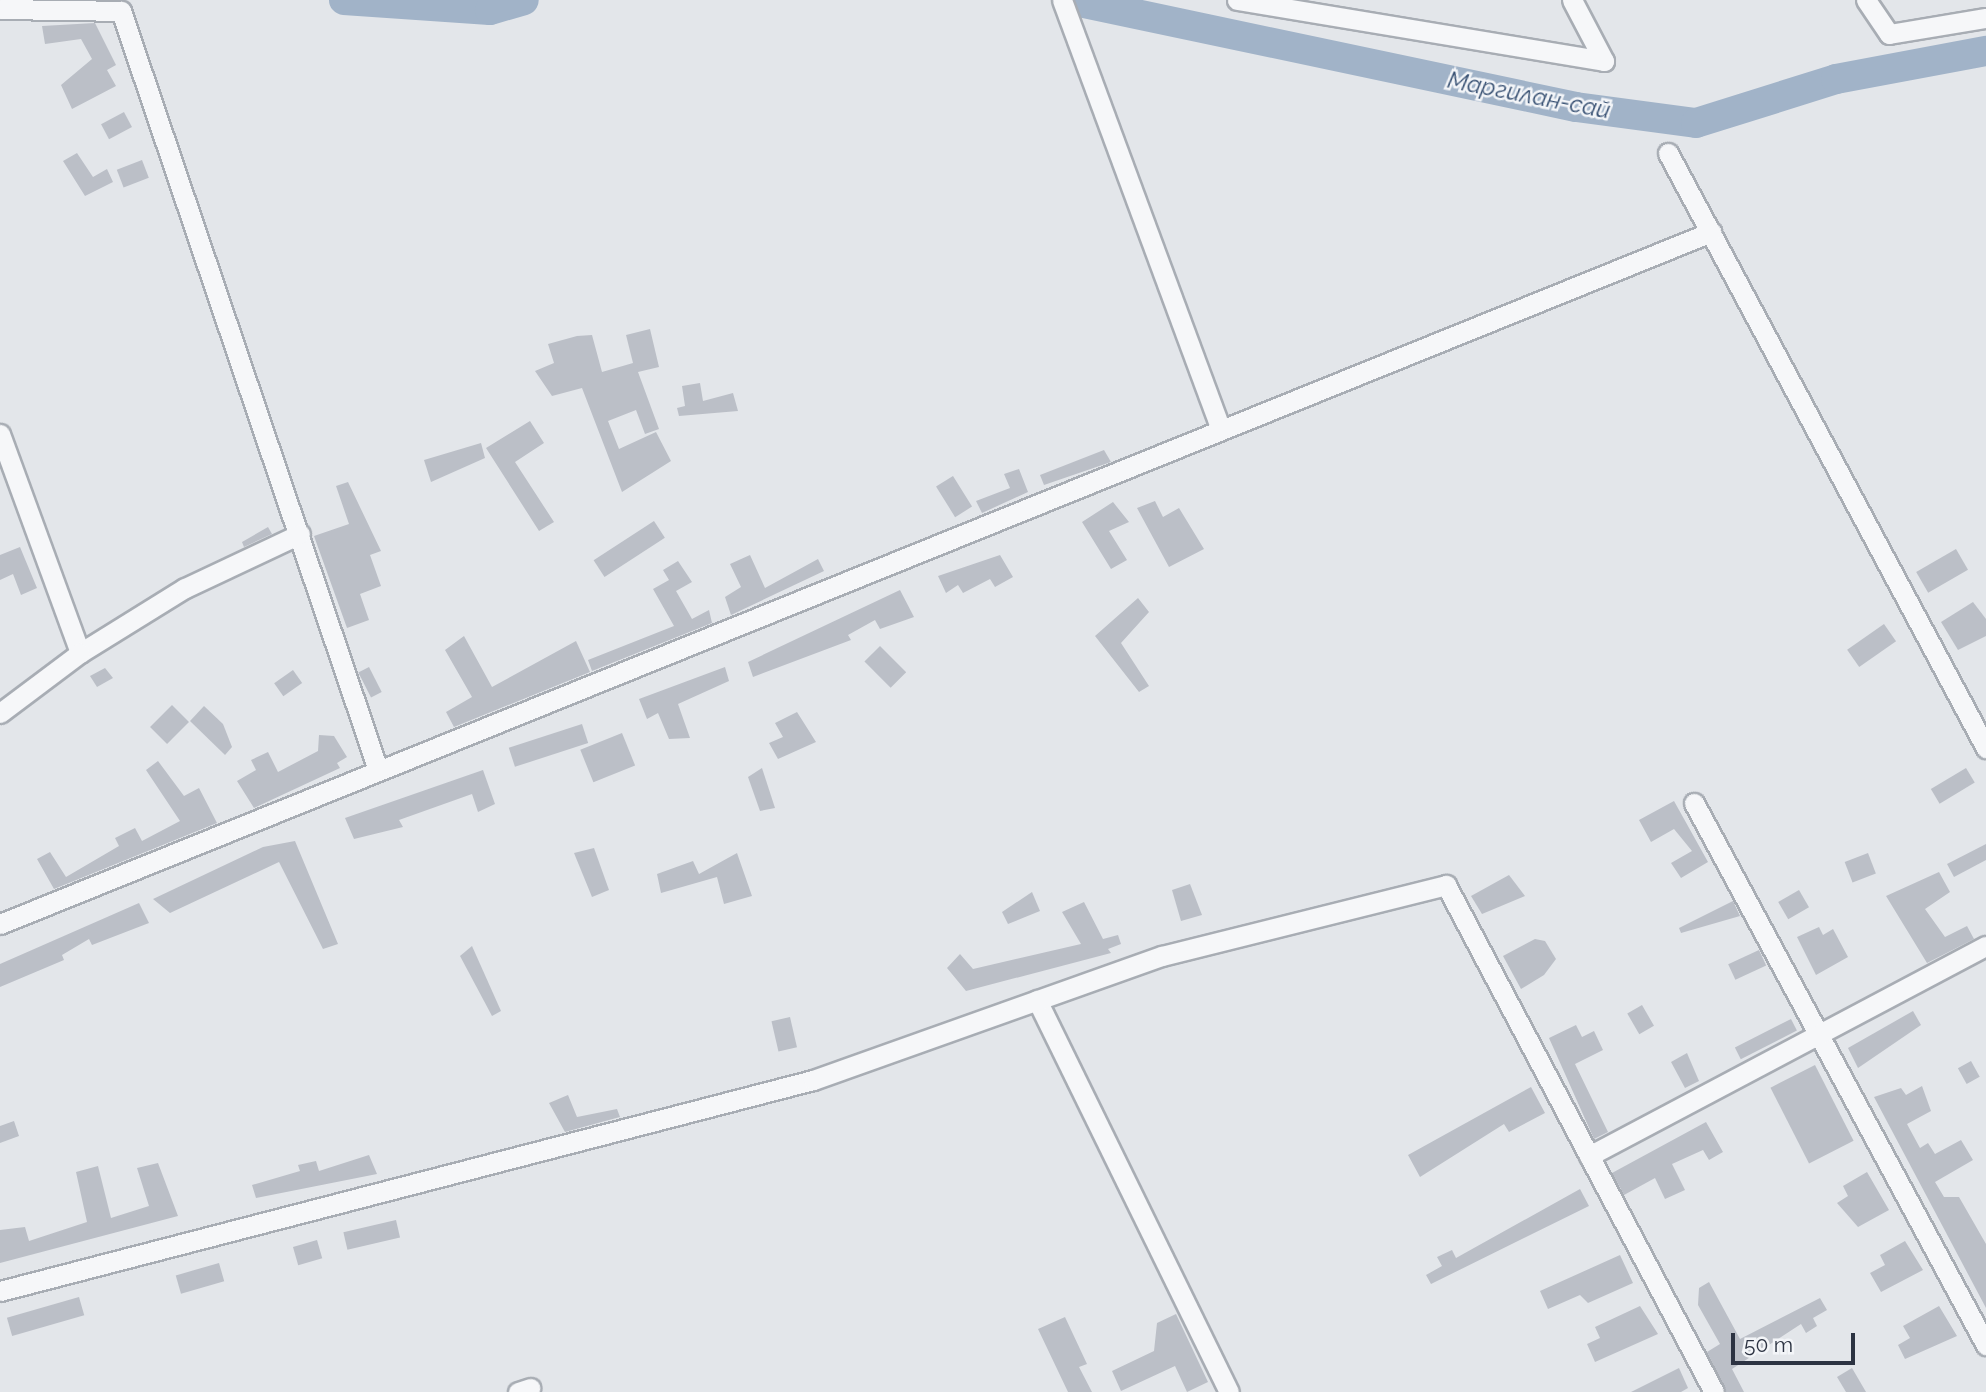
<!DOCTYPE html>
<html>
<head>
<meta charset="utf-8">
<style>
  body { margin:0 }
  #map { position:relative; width:1986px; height:1392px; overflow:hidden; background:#e3e6ea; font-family:Raleway,sans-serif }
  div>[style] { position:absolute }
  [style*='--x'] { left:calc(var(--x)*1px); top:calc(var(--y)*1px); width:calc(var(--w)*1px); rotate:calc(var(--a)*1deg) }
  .river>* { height:30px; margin:-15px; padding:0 15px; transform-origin:15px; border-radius:15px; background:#a1b3c8 }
  .building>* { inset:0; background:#bbbfc7; transform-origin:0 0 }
  .roads { filter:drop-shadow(2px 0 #a8adb4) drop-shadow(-2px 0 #a8adb4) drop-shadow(0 2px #a8adb4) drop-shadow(0 -2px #a8adb4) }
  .street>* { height:19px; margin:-9.5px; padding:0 9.5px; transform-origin:9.5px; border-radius:9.5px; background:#f6f7f9 }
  span { translate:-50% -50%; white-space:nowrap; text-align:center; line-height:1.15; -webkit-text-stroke:5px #f3f5f8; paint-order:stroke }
  .water-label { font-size:24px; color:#385173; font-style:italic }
  .scale { position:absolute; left:1731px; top:1333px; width:124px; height:32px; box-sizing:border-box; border:4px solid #2c3342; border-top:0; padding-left:9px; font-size:21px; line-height:24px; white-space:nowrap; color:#2c3342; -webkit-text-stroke:5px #f3f5f8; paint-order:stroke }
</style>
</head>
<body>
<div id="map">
  <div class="river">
    <div style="--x:344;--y:0;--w:146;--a:3.9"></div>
    <div style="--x:490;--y:10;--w:35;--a:-16"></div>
    <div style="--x:1070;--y:0;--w:517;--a:11.94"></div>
    <div style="--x:1576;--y:107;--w:121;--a:7.6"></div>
    <div style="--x:1696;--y:123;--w:147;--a:-17.4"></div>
    <div style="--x:1836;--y:79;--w:153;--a:-10.6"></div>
  </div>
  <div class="building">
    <div style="clip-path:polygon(95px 23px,116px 65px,107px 70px,116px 86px,72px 109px,61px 85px,92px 59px,81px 39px,45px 44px,42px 26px)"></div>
    <div style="left:124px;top:112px;width:17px;height:26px;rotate:62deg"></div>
    <div style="clip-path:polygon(77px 153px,93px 177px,107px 169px,113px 182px,85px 196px,63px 161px)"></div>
    <div style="left:142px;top:160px;width:19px;height:27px;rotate:69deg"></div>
    <div style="clip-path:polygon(650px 329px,659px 367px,638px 372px,659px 429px,645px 434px,636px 410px,608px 421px,619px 449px,656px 432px,671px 461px,622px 492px,582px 388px,552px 396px,535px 371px,554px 363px,548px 344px,577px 336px,592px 335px,602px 372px,633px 363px,626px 335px)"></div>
    <div style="clip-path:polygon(700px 383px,703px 401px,733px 393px,738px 411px,679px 416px,677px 408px,685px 406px,682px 386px)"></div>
    <div style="clip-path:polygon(530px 421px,544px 443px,515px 462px,554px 522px,539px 531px,486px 448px)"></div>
    <div style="clip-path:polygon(481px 443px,485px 458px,431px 482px,424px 460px)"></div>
    <div style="clip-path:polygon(1104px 450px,1111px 462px,1044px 485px,1040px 475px)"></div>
    <div style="clip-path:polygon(1019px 469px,1028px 492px,982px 513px,976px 501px,1010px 488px,1004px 474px)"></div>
    <div style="left:953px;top:476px;width:36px;height:20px;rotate:58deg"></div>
    <div style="clip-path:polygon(348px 482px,381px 551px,370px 555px,381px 586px,360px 594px,369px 620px,347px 628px,314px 536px,349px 524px,336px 486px)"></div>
    <div style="clip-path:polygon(1155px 501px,1163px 517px,1179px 508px,1204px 549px,1169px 567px,1137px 508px)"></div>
    <div style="clip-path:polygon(1113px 502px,1129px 522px,1109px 531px,1127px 560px,1111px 569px,1082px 522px)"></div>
    <div style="left:654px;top:521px;width:20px;height:72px;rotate:57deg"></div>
    <div style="clip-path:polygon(268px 527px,272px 534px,244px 547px,242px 542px)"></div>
    <div style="clip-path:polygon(20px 547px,37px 588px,21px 595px,13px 574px,0 580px,0 555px)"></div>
    <div style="left:1956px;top:549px;width:24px;height:46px;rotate:60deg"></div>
    <div style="clip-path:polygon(750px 555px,765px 588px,818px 559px,824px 571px,731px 615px,725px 597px,741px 587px,730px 564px)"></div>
    <div style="clip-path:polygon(1000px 555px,1013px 577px,995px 587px,990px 579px,963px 593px,958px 585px,946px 593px,938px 576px)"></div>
    <div style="clip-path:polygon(678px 561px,692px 582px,676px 591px,692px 619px,709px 610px,712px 623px,592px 671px,588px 660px,674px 626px,653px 589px,669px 580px,663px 570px)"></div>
    <div style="clip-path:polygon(900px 590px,914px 617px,880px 629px,875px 620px,848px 635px,851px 640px,753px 677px,748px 662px)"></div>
    <div style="clip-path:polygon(1138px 598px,1149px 612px,1121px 643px,1149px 686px,1139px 692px,1095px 636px)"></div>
    <div style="clip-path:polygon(1973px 602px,1986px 619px,1986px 636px,1958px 650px,1941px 622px)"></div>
    <div style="left:1884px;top:624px;width:21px;height:45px;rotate:55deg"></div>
    <div style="clip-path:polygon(464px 636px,492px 687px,576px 641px,590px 672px,454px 727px,446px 712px,472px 697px,445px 650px)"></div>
    <div style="left:880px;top:646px;width:37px;height:22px;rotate:45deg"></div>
    <div style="left:369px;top:667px;width:28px;height:12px;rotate:63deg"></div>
    <div style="clip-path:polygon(725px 667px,729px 681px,678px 704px,690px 738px,669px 739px,658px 713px,647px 719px,639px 699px)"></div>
    <div style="clip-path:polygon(105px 668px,113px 678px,97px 687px,90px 676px)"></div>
    <div style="left:293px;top:670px;width:16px;height:23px;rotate:55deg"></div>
    <div style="left:172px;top:705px;width:24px;height:31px;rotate:45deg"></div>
    <div style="clip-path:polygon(204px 706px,223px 724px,232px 747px,225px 755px,190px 721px)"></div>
    <div style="clip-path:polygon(797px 712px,816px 742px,778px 759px,769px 743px,783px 737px,775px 723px)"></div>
    <div style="left:582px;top:724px;width:20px;height:77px;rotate:72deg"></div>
    <div style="left:622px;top:733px;width:35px;height:45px;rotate:68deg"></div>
    <div style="clip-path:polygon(319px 735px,334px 736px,347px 757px,337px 763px,340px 768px,254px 808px,237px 781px,256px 770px,251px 760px,268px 752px,278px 772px,318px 751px)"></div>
    <div style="clip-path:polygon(158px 761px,184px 796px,199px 788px,217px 823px,54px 889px,37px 859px,50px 852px,66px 877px,119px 846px,115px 838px,135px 828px,142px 841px,180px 821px,146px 770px)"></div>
    <div style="clip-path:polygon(762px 768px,775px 808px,760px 811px,748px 777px)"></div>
    <div style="left:1966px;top:768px;width:17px;height:41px;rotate:59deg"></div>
    <div style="clip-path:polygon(483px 770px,495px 804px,478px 812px,472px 794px,399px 820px,403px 827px,354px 839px,345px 818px)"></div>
    <div style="clip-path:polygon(1674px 801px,1708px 862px,1681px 878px,1671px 863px,1692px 851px,1674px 829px,1651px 842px,1639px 820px)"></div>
    <div style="clip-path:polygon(295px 841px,338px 944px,323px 949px,279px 862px,170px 913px,153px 899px,263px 847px)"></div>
    <div style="clip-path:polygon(1986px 844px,1986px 860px,1954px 877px,1947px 864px)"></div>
    <div style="clip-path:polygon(594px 848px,609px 890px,592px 897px,574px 853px)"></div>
    <div style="clip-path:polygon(737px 853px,752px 896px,724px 904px,717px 877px,661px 893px,657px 874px,693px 861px,699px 874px)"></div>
    <div style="left:1868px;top:853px;width:22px;height:25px;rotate:69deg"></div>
    <div style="clip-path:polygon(1939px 872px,1950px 892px,1925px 909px,1945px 937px,1967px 926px,1974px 939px,1927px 963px,1886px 896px)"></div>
    <div style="clip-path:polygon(1509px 875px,1525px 896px,1482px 914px,1471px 896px)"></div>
    <div style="clip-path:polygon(1190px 884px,1202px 915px,1181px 921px,1172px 890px)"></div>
    <div style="left:1799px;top:890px;width:20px;height:24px;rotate:60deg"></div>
    <div style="clip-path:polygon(1032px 892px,1040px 911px,1008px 924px,1002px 912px)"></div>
    <div style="clip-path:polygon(1733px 901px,1740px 916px,1681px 933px,1679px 928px)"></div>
    <div style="clip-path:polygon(1084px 902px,1103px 939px,1118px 935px,1121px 944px,1108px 949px,1111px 953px,966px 991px,947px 968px,960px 954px,973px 969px,1081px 944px,1062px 912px)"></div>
    <div style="clip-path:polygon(139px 903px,149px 923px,92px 945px,89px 939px,62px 955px,64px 960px,0 987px,0 964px)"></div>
    <div style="clip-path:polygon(1819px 927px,1823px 935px,1833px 929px,1848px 957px,1816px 975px,1797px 937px)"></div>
    <div style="clip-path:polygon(1535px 939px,1545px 941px,1556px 959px,1544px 975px,1521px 989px,1503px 956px)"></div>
    <div style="clip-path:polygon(472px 946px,501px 1011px,492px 1016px,460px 956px)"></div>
    <div style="left:1759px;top:950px;width:17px;height:34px;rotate:65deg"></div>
    <div style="left:1642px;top:1005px;width:24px;height:17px;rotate:60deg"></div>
    <div style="clip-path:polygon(1913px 1011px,1921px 1025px,1858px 1068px,1848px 1048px)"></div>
    <div style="left:790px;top:1017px;width:31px;height:19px;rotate:77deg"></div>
    <div style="left:1791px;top:1019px;width:13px;height:63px;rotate:63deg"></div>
    <div style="clip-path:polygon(1576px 1025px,1582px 1037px,1594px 1031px,1603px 1050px,1575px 1064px,1608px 1132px,1594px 1139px,1549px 1038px)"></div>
    <div style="clip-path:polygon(1687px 1053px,1699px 1081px,1685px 1088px,1671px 1062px)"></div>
    <div style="left:1971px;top:1061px;width:18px;height:15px;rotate:61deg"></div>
    <div style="left:1815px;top:1065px;width:85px;height:50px;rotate:63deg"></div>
    <div style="clip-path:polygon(1922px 1086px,1931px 1111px,1907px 1124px,1920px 1148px,1928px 1143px,1935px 1154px,1961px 1140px,1973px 1160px,1935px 1182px,1944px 1197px,1959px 1197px,1986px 1244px,1986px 1308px,1874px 1097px,1901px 1088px,1906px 1095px)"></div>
    <div style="clip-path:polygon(1531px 1087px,1545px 1113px,1509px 1132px,1504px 1124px,1420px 1177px,1408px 1155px)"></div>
    <div style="clip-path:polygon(568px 1095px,577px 1117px,617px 1109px,620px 1117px,565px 1132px,549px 1103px)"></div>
    <div style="clip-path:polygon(14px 1121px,19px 1136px,0 1143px,0 1126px)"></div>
    <div style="clip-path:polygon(1706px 1122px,1723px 1152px,1709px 1160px,1703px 1150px,1672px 1164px,1685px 1190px,1665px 1199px,1655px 1178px,1624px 1195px,1612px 1173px)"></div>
    <div style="clip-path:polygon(369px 1155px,377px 1174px,256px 1198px,252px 1185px,300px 1171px,298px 1165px,316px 1161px,319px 1171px)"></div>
    <div style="clip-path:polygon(158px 1163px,178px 1216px,0 1263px,0 1230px,25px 1227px,29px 1241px,87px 1222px,76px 1172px,98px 1166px,111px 1218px,149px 1206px,137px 1168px)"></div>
    <div style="clip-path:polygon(1867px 1172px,1889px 1210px,1858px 1227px,1837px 1203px,1848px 1196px,1843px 1186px)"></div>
    <div style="clip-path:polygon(1580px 1189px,1589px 1206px,1431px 1284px,1426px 1275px,1442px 1266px,1437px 1257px,1452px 1250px,1456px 1258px)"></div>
    <div style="left:396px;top:1220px;width:18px;height:54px;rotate:77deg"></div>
    <div style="left:317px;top:1240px;width:19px;height:25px;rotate:74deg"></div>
    <div style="clip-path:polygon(1905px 1241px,1923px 1270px,1881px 1292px,1870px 1273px,1885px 1265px,1880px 1255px)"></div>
    <div style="clip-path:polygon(1620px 1255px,1633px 1283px,1588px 1303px,1580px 1295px,1548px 1309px,1540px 1291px)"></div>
    <div style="left:219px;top:1263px;width:19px;height:45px;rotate:74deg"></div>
    <div style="clip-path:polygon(1709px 1282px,1740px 1339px,1820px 1298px,1827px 1310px,1813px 1318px,1817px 1326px,1806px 1333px,1801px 1324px,1732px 1369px,1744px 1392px,1726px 1392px,1707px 1352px,1720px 1344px,1698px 1305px,1699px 1288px)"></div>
    <div style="left:79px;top:1297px;width:19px;height:75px;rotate:74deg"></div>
    <div style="clip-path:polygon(1640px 1306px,1658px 1334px,1595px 1362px,1587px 1344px,1600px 1338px,1595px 1327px)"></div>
    <div style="clip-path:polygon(1939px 1306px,1957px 1336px,1905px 1359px,1898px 1345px,1910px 1338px,1903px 1326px)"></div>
    <div style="clip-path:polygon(1176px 1314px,1208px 1382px,1187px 1392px,1175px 1366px,1121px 1391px,1112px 1371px,1154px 1351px,1157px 1323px)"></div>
    <div style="clip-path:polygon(1065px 1317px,1087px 1364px,1079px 1367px,1092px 1392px,1068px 1392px,1038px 1329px)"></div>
    <div style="clip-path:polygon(1679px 1368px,1688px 1388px,1681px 1392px,1631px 1392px)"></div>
    <div style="clip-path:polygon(1852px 1368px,1866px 1392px,1846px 1392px,1837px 1377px)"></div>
  </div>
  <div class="roads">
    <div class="street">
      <div style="--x:1062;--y:0;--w:458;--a:69.7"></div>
      <div style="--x:1237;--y:0;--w:372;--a:9.4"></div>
      <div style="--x:1572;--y:0;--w:69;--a:62.3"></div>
      <div style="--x:1866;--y:0;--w:41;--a:55.9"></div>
      <div style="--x:1889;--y:34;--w:98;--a:-9.4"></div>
      <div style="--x:0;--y:9;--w:121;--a:0.9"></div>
      <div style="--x:121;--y:11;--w:801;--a:71.29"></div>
      <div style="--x:1668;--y:153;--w:675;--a:61.88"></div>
      <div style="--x:0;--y:434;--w:233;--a:69.9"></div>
      <div style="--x:80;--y:653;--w:123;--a:-31.8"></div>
      <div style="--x:185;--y:588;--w:127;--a:-25.2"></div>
      <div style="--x:0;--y:713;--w:100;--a:-36.9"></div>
      <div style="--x:1694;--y:803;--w:616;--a:61.69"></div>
      <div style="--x:0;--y:924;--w:1846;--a:-22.02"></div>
      <div style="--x:1037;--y:1000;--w:436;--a:63.9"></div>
      <div style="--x:1589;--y:1156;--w:449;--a:-27.9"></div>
      <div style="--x:0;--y:1291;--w:840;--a:-14.55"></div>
      <div style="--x:813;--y:1080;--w:370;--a:-19.6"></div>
      <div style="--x:1162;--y:956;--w:293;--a:-14"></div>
      <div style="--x:1446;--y:885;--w:573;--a:62.14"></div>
      <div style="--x:518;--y:1392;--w:13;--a:-18"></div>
    </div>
  </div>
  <div class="water-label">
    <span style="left:1529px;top:95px;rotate:11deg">Маргилан-сай</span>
  </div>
  <div class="scale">50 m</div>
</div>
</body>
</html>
